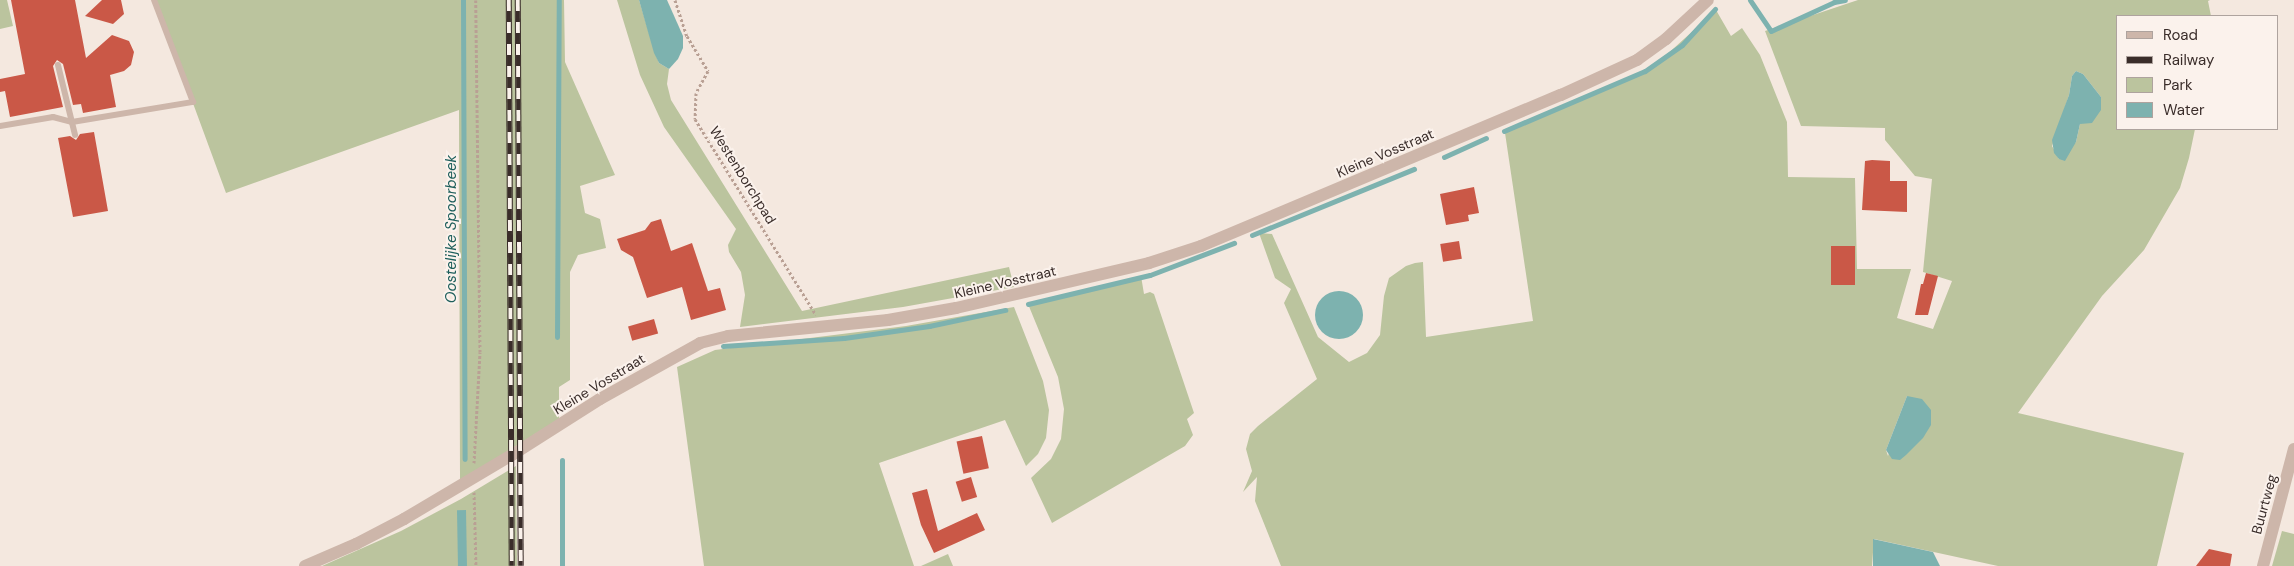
<!DOCTYPE html>
<html>
<head>
<meta charset="utf-8">
<style>
  body { margin:0 }
  #map { position:relative; width:2294px; height:566px; overflow:hidden; background:#f4e8df; font-family:"DM Sans",sans-serif }
  div>[style] { position:absolute }
  [style*='--x'] { left:calc(var(--x)*1px); top:calc(var(--y)*1px); width:calc(var(--w)*1px); rotate:calc(var(--a)*1deg) }
  .green>* { inset:0; background:#bbc49e }
  .water>* { inset:0; background:#7db2af; transform-origin:0 0 }
  .round { border-radius:50% }
  .stream>* { height:5px; margin:-2.5px; padding:0 2.5px; transform-origin:2.5px; border-radius:2.5px; background:#7db2af }
  .building>* { inset:0; background:#ca5847; transform-origin:0 0 }
  .path>* { height:3px; margin-top:-1.5px; transform-origin:0; background:repeating-linear-gradient(90deg,#b9a094 0 2.5px,transparent 0 5px) }
  .lane>* { height:6px; margin:-3px; padding:0 3px; transform-origin:3px; border-radius:3px; background:#cdb6aa }
  .street>* { height:12px; margin:-6px; padding:0 6px; transform-origin:6px; border-radius:6px; background:#cdb6aa }
  .rail>* { height:5.5px; margin-top:-2.75px; transform-origin:0; background:repeating-linear-gradient(90deg,#fbf2ec 0 11px,#3a2d2a 0 22px); box-sizing:border-box; border-block:1px solid #3a2d2a }
  span { translate:-50% -50%; white-space:nowrap; text-align:center; line-height:1.15; -webkit-text-stroke:4px #fbf2ec; paint-order:stroke }
  .street-label { font-size:14px; color:#3a2d2a }
  .water-label { font-size:15px; color:#1d5e5b; font-style:italic }
  .legend { position:absolute; left:2116px; top:15px; width:162px; height:115px; box-sizing:border-box; background:#fbf2ec; border:1px solid #aea39e; margin:0; padding:6px 9px; list-style:none; font-size:15px; color:#3a2d2a }
  .legend li { display:flex; align-items:center; gap:10px; height:25px }
  .legend b { width:25px; border:1px solid #aea39e }
</style>
</head>
<body>
<div id="map">
  <div class="green">
    <div style="clip-path:polygon(0 0,7px 0,13px 26px,0 29px)"></div>
    <div style="clip-path:polygon(155px 0,564px 0,565px 62px,615px 175px,580px 186px,585px 213px,600px 219px,606px 248px,578px 255px,570px 272px,570px 380px,559px 387px,559px 419px,460px 481px,459px 110px,226px 193px)"></div>
    <div style="clip-path:polygon(617px 0,639px 0,655px 53px,659px 63px,669px 69px,667px 84px,671px 100px,802px 311px,1009px 267px,1014px 287px,903px 307px,740px 327px,745px 295px,741px 272px,729px 252px,728px 245px,736px 229px,664px 127px,640px 75px)"></div>
    <div style="clip-path:polygon(evenodd,1858px 0,2210px 0,2208px 1px,2211px 16px,2118px 16px,2118px 129px,2195px 129px,2189px 158px,2180px 188px,2144px 250px,2102px 296px,2018px 413px,2184px 453px,2157px 566px,1998px 566px,1874px 539px,1872px 566px,1281px 566px,1255px 501px,1257px 477px,1243px 492px,1252px 471px,1246px 449px,1250px 434px,1258px 426px,1317px 379px,1284px 303px,1291px 289px,1275px 278px,1259px 233px,1272px 234px,1318px 337px,1349px 362px,1367px 353px,1380px 335px,1384px 296px,1389px 278px,1406px 266px,1415px 263px,1423px 262px,1426px 337px,1533px 321px,1505px 133px,1631px 79px,1663px 58px,1716px 10px,1731px 36px,1742px 28px,1760px 55px,1787px 122px,1788px 177px,1855px 178px,1857px 269px,1911px 269px,1897px 318px,1933px 329px,1952px 281px,1923px 272px,1932px 179px,1915px 176px,1885px 140px,1885px 128px,1801px 126px,1765px 31px,1858px 0,2076px 71px,2083px 74px,2101px 97px,2080px 124px,2076px 142px,2059px 159px,2052px 146px,2069px 95px,2072px 76px,2076px 71px,1858px 0,1907px 396px,1908px 396px,1888px 456px,1886px 450px,1907px 396px)"></div>
    <div style="clip-path:polygon(1141px 276px,1144px 294px,1150px 292px,1154px 294px,1194px 413px,1187px 419px,1193px 435px,1185px 446px,1052px 523px,1031px 478px,1051px 459px,1061px 439px,1064px 409px,1058px 377px,1028px 304px)"></div>
    <div style="clip-path:polygon(1014px 307px,1043px 381px,1049px 410px,1046px 438px,1038px 454px,1026px 466px,1005px 420px,879px 463px,914px 566px,704px 566px,677px 367px,715px 350px,906px 326px)"></div>
    <div style="clip-path:polygon(516px 466px,517px 566px,322px 566px,401px 531px,461px 499px)"></div>
    <div style="clip-path:polygon(2282px 531px,2294px 534px,2294px 566px,2272px 566px)"></div>
    <div style="clip-path:polygon(948px 554px,953px 566px,921px 566px)"></div>
  </div>
  <div class="water">
    <div style="clip-path:polygon(639px 0,667px 0,683px 36px,683px 48px,678px 59px,669px 69px,659px 63px,654px 53px)"></div>
    <div style="clip-path:polygon(2076px 71px,2083px 74px,2101px 97px,2101px 110px,2092px 123px,2080px 124px,2076px 142px,2065px 161px,2059px 159px,2054px 153px,2052px 140px,2069px 95px,2072px 76px)"></div>
    <div class="round" style="left:1315px;top:291px;width:48px;height:48px"></div>
    <div style="clip-path:polygon(1907px 396px,1922px 399px,1931px 410px,1931px 425px,1923px 438px,1906px 455px,1900px 460px,1892px 459px,1886px 450px)"></div>
    <div style="left:466px;top:510px;width:56px;height:9px;rotate:89deg"></div>
    <div style="clip-path:polygon(1873px 539px,1933px 552px,1940px 566px,1873px 566px)"></div>
  </div>
  <div class="stream">
    <div style="--x:463;--y:0;--w:459;--a:89.8"></div>
    <div style="--x:1750;--y:0;--w:37;--a:56"></div>
    <div style="--x:1771;--y:31;--w:69;--a:-24.7"></div>
    <div style="--x:1834;--y:2;--w:11;--a:-10"></div>
    <div style="--x:1504;--y:131;--w:153;--a:-23.1"></div>
    <div style="--x:1645;--y:71;--w:45;--a:-35.1"></div>
    <div style="--x:1682;--y:45;--w:49;--a:-47.5"></div>
    <div style="--x:1444;--y:157;--w:46;--a:-24.3"></div>
    <div style="--x:1252;--y:235;--w:175;--a:-22.2"></div>
    <div style="--x:1028;--y:304;--w:125;--a:-13.4"></div>
    <div style="--x:1150;--y:275;--w:90;--a:-20.9"></div>
    <div style="--x:557;--y:337;--w:337;--a:-89.7"></div>
    <div style="--x:723;--y:346;--w:121;--a:-3.8"></div>
    <div style="--x:844;--y:338;--w:86;--a:-8"></div>
    <div style="--x:929;--y:326;--w:78;--a:-11.9"></div>
    <div style="--x:562;--y:460;--w:106;--a:90"></div>
  </div>
  <div class="building">
    <div style="clip-path:polygon(11px 0,75px 0,86px 58px,112px 35px,129px 41px,134px 52px,131px 65px,124px 71px,110px 75px,116px 107px,83px 113px,81px 104px,73px 105px,63px 64px,57px 60px,53px 66px,63px 107px,10px 117px,5px 91px,0 92px,0 79px,25px 74px)"></div>
    <div style="clip-path:polygon(102px 0,121px 0,124px 14px,113px 24px,85px 16px)"></div>
    <div style="clip-path:polygon(94px 132px,108px 211px,73px 217px,58px 138px,70px 136px,76px 140px,80px 134px)"></div>
    <div style="clip-path:polygon(1872px 160px,1890px 161px,1890px 181px,1907px 181px,1907px 212px,1862px 210px,1865px 161px)"></div>
    <div style="clip-path:polygon(1474px 187px,1479px 213px,1468px 215px,1469px 221px,1446px 225px,1440px 194px)"></div>
    <div style="clip-path:polygon(661px 219px,671px 251px,692px 243px,708px 291px,720px 288px,726px 310px,691px 320px,682px 287px,647px 298px,633px 257px,621px 250px,617px 239px,645px 230px,651px 222px)"></div>
    <div style="left:1459px;top:241px;width:18px;height:19px;rotate:81deg"></div>
    <div style="left:1831px;top:246px;width:24px;height:39px"></div>
    <div style="clip-path:polygon(1926px 273px,1938px 276px,1928px 315px,1915px 315px,1921px 284px,1923px 284px)"></div>
    <div style="left:654px;top:319px;width:15px;height:27px;rotate:74deg"></div>
    <div style="left:982px;top:436px;width:33px;height:26px;rotate:78deg"></div>
    <div style="left:971px;top:477px;width:21px;height:16px;rotate:73deg"></div>
    <div style="clip-path:polygon(927px 489px,938px 531px,977px 513px,985px 530px,934px 553px,921px 525px,912px 493px)"></div>
    <div style="clip-path:polygon(2209px 549px,2232px 554px,2230px 566px,2196px 566px)"></div>
  </div>
  <div class="path">
    <div style="--x:675;--y:0;--w:38;--a:72"></div>
    <div style="--x:687;--y:36;--w:41;--a:59"></div>
    <div style="--x:708;--y:71;--w:25;--a:119"></div>
    <div style="--x:696;--y:93;--w:26;--a:92"></div>
    <div style="--x:695;--y:119;--w:230;--a:58.3"></div>
    <div style="--x:474;--y:463;--w:111;--a:-86.9"></div>
    <div style="--x:480;--y:352;--w:352;--a:-90.7"></div>
    <div style="--x:474;--y:492;--w:74;--a:88.5"></div>
  </div>
  <div class="lane">
    <div style="--x:58;--y:65;--w:72;--a:76.3"></div>
    <div style="--x:0;--y:126;--w:54;--a:-9.6"></div>
    <div style="--x:53;--y:117;--w:20;--a:15"></div>
    <div style="--x:72;--y:122;--w:123;--a:-9.4"></div>
    <div style="--x:193;--y:102;--w:109;--a:-110.9"></div>
  </div>
  <div class="street">
    <div style="--x:305;--y:566;--w:56;--a:-23.3"></div>
    <div style="--x:356;--y:544;--w:54;--a:-27.5"></div>
    <div style="--x:404;--y:519;--w:126;--a:-30.7"></div>
    <div style="--x:512;--y:455;--w:104;--a:-32.5"></div>
    <div style="--x:600;--y:399;--w:115;--a:-29.2"></div>
    <div style="--x:700;--y:343;--w:29;--a:-14"></div>
    <div style="--x:728;--y:336;--w:161;--a:-5.7"></div>
    <div style="--x:888;--y:320;--w:69;--a:-10"></div>
    <div style="--x:956;--y:308;--w:198;--a:-13.1"></div>
    <div style="--x:1149;--y:263;--w:55;--a:-18.1"></div>
    <div style="--x:1201;--y:246;--w:390;--a:-22.8"></div>
    <div style="--x:1561;--y:95;--w:84;--a:-24.7"></div>
    <div style="--x:1637;--y:60;--w:36;--a:-36"></div>
    <div style="--x:1666;--y:39;--w:57;--a:-42.9"></div>
    <div style="--x:2263;--y:566;--w:121;--a:-75.2"></div>
  </div>
  <div class="rail">
    <div style="--x:509;--y:0;--w:566;--a:89.7"></div>
    <div style="--x:518;--y:0;--w:566;--a:89.7"></div>
  </div>
  <div class="street-label">
    <span style="left:1385px;top:153px;rotate:-23deg">Kleine Vosstraat</span>
    <span style="left:743px;top:175px;rotate:58deg">Westenborchpad</span>
    <span style="left:1005px;top:282px;rotate:-13deg">Kleine Vosstraat</span>
    <span style="left:599px;top:384px;rotate:-31deg">Kleine Vosstraat</span>
    <span style="left:2264px;top:504px;rotate:-75deg">Buurtweg</span>
  </div>
  <div class="water-label">
    <span style="left:452px;top:229px;rotate:-90deg">Oostelijke Spoorbeek</span>
  </div>
  <ul class="legend">
  <li><b style="height:6px;background:#cdb6aa"></b>Road</li>
  <li><b style="height:6px;background:#3a2d2a"></b>Railway</li>
  <li><b style="height:14px;background:#bbc49e"></b>Park</li>
  <li><b style="height:14px;background:#7db2af"></b>Water</li>
  </ul>
</div>
</body>
</html>
